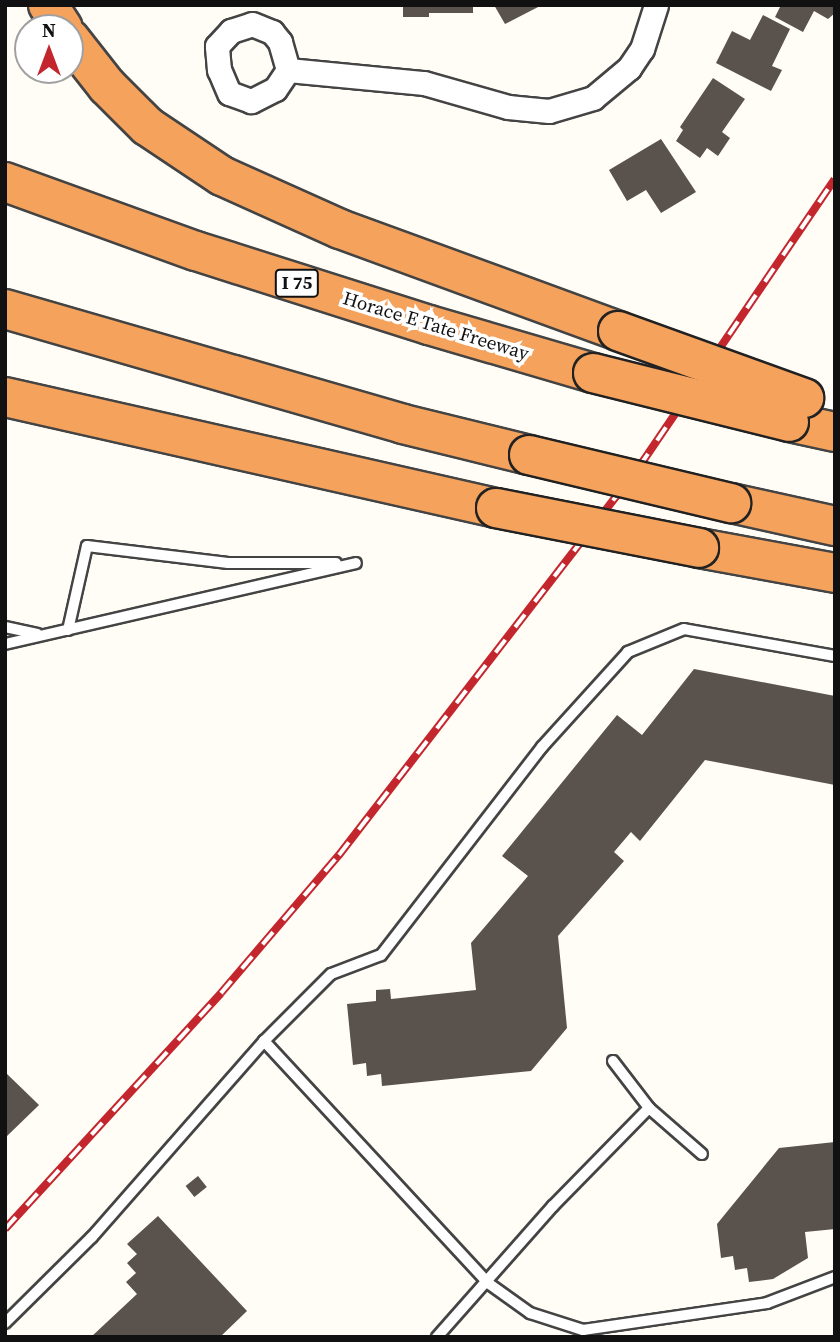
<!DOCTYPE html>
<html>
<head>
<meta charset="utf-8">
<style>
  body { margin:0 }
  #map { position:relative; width:840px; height:1342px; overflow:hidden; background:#fffdf5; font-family:"Source Serif 4",serif }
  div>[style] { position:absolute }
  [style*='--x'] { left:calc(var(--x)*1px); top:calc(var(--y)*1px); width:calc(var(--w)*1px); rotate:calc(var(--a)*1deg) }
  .building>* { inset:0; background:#5a524d; transform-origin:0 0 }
  .roads { filter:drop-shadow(2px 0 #444) drop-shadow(-2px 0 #444) drop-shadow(0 2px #444) drop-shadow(0 -2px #444) }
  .service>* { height:10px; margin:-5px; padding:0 5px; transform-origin:5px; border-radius:5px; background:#fff }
  .minor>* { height:23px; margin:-11.5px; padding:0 11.5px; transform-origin:11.5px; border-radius:11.5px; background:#fff }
  .motorway>* { height:38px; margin:-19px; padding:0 19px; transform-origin:19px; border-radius:19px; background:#f5a25d }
  .rail>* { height:8px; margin-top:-4px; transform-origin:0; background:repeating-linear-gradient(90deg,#fff 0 16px,#c4262e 0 32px); box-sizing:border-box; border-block:2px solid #c4262e }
  .bridges { filter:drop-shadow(2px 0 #222) drop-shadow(-2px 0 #222) drop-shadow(0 2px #222) drop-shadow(0 -2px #222) }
  .motorway-bridge>* { height:38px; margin:-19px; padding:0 19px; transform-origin:19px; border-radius:19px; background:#f5a25d }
  span { translate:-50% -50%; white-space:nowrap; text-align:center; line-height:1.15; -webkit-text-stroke:7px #fff; paint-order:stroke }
  .shield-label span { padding:2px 5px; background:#fff; border:2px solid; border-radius:5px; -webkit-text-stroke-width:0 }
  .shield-label { font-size:18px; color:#111; font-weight:700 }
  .street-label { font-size:19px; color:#111 }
  .frame { position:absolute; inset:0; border:7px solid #111; pointer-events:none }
  .north { position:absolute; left:14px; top:14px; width:70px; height:70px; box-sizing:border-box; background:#fff; border:2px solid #a0a0a0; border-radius:50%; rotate:0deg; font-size:19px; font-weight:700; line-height:28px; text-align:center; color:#111 }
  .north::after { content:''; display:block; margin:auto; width:24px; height:32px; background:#c4262e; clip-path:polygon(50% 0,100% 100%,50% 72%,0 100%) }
</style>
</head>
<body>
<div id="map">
  <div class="building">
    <div style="clip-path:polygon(403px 5px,473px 5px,473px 13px,429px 13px,429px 17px,403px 17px)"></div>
    <div style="clip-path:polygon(494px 5px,542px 5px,505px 24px)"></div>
    <div style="clip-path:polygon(781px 5px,835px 5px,835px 13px,828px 19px,814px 11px,803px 32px,775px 17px)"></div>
    <div style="clip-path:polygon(763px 15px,790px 29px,772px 66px,782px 70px,771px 91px,716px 63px,732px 31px,750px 40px)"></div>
    <div style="clip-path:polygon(713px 78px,745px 99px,722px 132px,730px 138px,718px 156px,707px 148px,700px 158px,676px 141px,683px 130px,680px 127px)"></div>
    <div style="clip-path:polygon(661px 139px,696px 192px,661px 213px,646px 190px,627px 201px,609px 170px)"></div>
    <div style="clip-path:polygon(694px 669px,835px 696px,835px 785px,705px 760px,640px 841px,631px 832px,614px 852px,624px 861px,558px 936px,567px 1028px,531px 1071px,382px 1086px,381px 1074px,367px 1076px,366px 1063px,353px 1065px,347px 1004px,376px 1001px,376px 990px,390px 989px,391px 999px,476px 990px,471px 943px,528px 876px,502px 856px,617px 715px,642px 735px)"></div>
    <div style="clip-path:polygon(5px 1072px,39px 1105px,5px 1138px)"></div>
    <div style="clip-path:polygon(835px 1142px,835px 1229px,805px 1232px,808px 1258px,773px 1279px,749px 1282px,747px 1268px,735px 1270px,733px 1256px,721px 1258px,717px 1224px,779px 1148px)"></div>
    <div style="left:198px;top:1176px;width:14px;height:16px;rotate:51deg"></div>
    <div style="clip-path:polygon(158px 1216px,247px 1311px,220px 1337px,91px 1337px,137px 1294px,126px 1282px,136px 1273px,127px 1263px,137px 1254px,127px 1244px)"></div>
  </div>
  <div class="roads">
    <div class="service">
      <div style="--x:5;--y:627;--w:33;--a:12"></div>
      <div style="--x:68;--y:630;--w:86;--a:-77.3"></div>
      <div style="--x:87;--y:546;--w:142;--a:6.9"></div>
      <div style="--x:228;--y:563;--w:108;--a:0"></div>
      <div style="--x:5;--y:644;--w:360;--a:-13"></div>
      <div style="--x:835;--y:656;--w:153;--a:-169.9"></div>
      <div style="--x:684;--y:629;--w:61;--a:157.7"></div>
      <div style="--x:628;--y:652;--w:128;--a:132.2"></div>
      <div style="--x:542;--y:747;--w:263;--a:127.7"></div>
      <div style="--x:381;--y:955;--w:53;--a:159.2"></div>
      <div style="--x:331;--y:974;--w:95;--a:135"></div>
      <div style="--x:264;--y:1041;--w:330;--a:47.2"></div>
      <div style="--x:488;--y:1283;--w:52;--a:35.5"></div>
      <div style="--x:530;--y:1313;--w:56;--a:17.8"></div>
      <div style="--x:583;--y:1330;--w:186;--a:-8.3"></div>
      <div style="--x:767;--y:1303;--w:73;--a:-20.9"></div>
      <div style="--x:613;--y:1061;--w:59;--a:52.5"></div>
      <div style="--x:649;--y:1108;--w:70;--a:41"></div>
      <div style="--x:5;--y:1323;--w:122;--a:-44.7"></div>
      <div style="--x:92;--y:1237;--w:261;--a:-48.7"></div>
      <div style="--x:437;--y:1337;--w:175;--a:-48.5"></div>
      <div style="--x:553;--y:1206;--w:137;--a:-45.6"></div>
    </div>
    <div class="minor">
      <div style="--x:252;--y:24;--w:22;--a:22"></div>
      <div style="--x:272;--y:32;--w:13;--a:51"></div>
      <div style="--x:280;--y:42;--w:29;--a:74"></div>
      <div style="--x:288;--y:70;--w:23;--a:124"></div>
      <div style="--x:275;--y:89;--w:27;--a:153"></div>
      <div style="--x:251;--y:101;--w:23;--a:-160"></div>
      <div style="--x:229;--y:93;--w:25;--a:-113"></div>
      <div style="--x:219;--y:70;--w:24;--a:-95"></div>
      <div style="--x:217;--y:46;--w:21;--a:-47"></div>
      <div style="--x:231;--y:31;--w:22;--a:-18"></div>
      <div style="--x:288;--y:70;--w:137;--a:5.5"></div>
      <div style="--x:424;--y:83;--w:87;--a:15.9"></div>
      <div style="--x:508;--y:107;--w:41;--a:5.6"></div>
      <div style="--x:549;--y:111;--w:46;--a:-16.5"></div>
      <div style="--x:593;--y:98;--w:47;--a:-39.8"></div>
      <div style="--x:629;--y:68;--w:23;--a:-56"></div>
      <div style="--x:642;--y:49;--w:46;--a:-72.3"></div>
    </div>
    <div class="motorway">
      <div style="--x:48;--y:5;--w:27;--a:57"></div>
      <div style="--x:70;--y:39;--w:60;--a:51.8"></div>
      <div style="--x:107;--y:86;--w:57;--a:45"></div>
      <div style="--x:147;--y:126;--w:90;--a:33.7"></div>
      <div style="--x:222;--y:176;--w:129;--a:24.2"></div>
      <div style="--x:340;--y:229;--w:296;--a:20.1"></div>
      <div style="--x:5;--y:182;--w:203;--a:19.9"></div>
      <div style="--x:196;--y:251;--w:244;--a:17.6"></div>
      <div style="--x:429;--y:325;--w:171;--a:16.3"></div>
      <div style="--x:5;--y:309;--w:414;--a:16.1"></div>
      <div style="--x:403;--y:424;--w:130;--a:13.8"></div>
      <div style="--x:5;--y:397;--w:503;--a:12.74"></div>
      <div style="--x:789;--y:422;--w:47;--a:12.3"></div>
      <div style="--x:731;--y:503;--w:107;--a:12.5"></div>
      <div style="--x:699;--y:548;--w:138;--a:10.4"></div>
    </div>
  </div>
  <div class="rail">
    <div style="--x:5;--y:1229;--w:320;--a:-47.5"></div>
    <div style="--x:221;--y:993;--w:182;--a:-49.5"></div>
    <div style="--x:339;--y:855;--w:490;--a:-52.3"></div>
    <div style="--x:639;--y:467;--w:348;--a:-55.8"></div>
  </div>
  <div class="bridges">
    <div class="motorway-bridge">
      <div style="--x:618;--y:331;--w:198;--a:19.8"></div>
      <div style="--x:593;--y:373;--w:202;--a:14"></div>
      <div style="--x:529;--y:455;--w:208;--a:13.4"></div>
      <div style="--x:496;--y:508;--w:207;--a:11.1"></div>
    </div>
  </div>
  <div class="shield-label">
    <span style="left:297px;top:283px">I 75</span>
  </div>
  <div class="street-label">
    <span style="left:436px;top:326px;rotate:17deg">Horace E Tate Freeway</span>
  </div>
  <div class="frame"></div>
  <div class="north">N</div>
</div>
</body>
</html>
